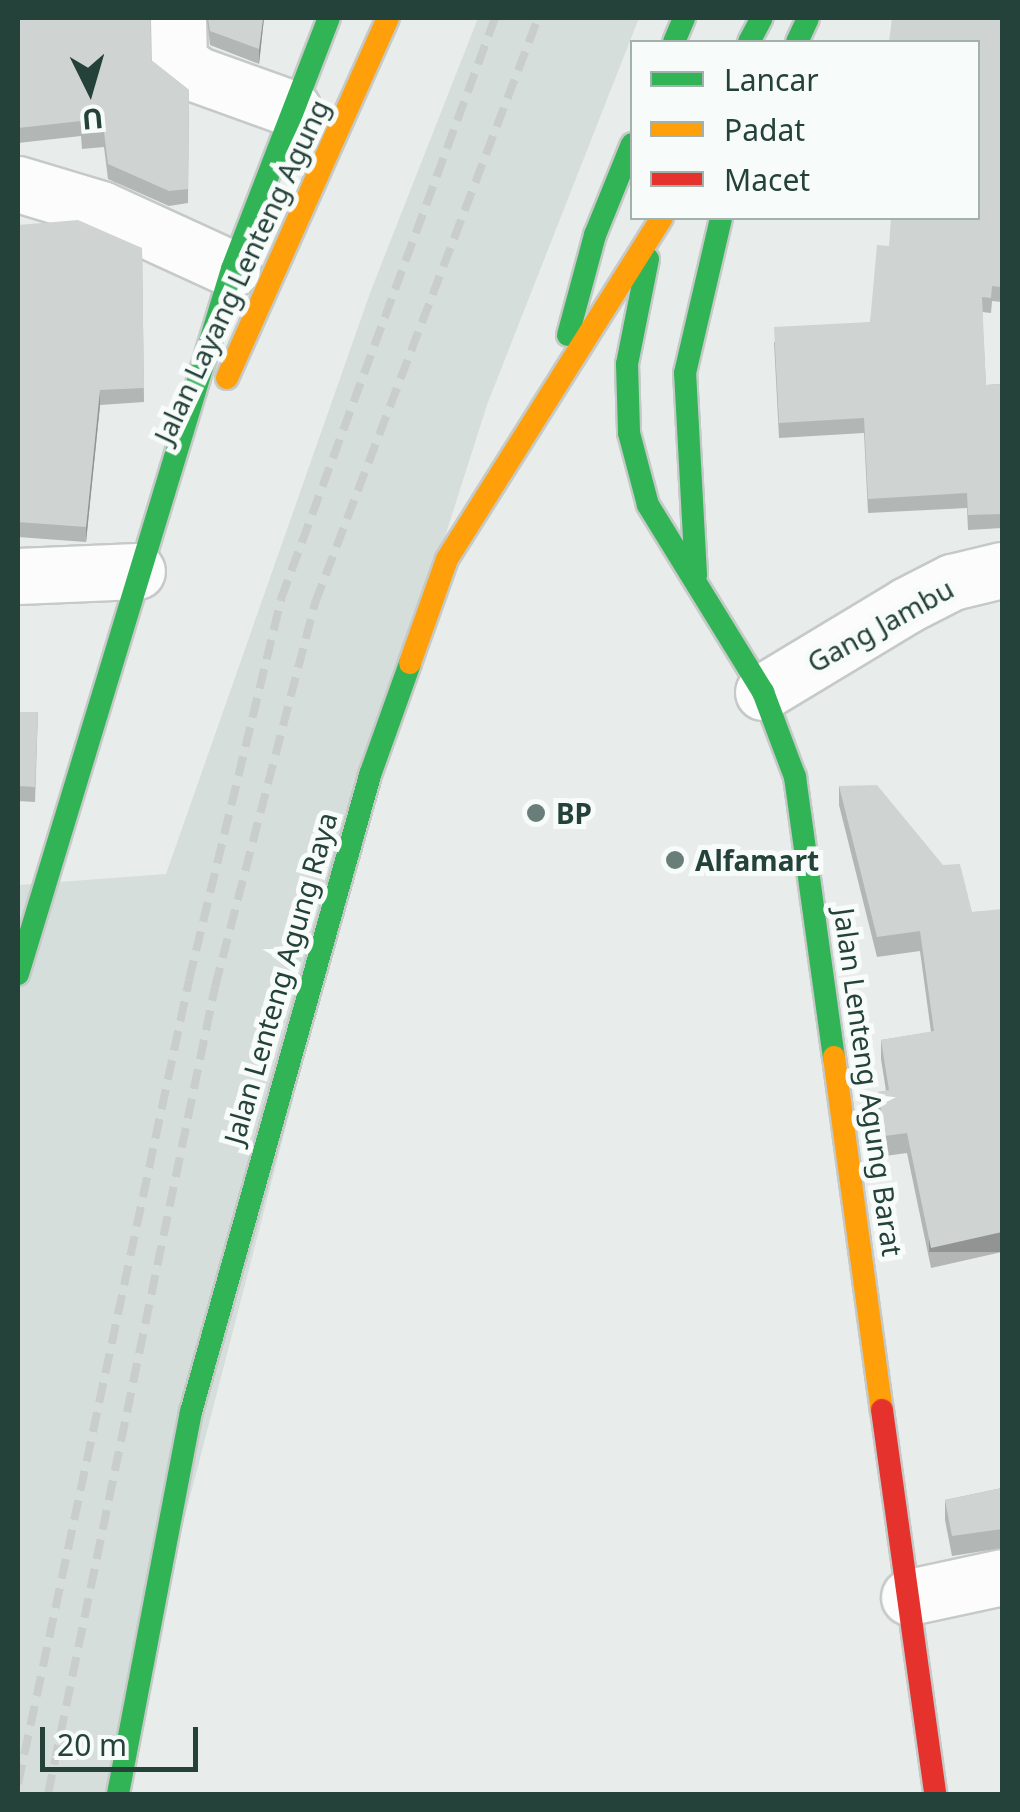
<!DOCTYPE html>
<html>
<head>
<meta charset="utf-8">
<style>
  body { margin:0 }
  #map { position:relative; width:1020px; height:1812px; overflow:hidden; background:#e8edeb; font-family:"Noto Sans",sans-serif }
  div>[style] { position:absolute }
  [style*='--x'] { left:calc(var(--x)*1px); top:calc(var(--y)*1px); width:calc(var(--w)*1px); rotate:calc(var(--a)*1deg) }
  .built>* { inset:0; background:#d6dedb }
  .roads { filter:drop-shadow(2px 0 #c5cac8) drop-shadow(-2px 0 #c5cac8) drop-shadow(0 2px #c5cac8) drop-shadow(0 -2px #c5cac8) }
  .street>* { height:55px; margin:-27.5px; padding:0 27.5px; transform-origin:27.5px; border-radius:27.5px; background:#fcfcfc }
  .fast>* { height:22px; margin:-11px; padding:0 11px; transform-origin:11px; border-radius:11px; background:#30b455 }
  .slow>* { height:22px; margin:-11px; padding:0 11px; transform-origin:11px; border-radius:11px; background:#ff9f0a }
  .jam>* { height:22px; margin:-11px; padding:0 11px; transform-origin:11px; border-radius:11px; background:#e5322d }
  .rail>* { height:8px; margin-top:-4px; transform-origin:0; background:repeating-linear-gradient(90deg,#c9cdcc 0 20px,transparent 0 30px) }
  .wall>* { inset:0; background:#b2b6b5 }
  .shaded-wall>* { inset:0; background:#919493; transform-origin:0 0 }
  .building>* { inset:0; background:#cfd4d2 }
  .dots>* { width:28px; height:28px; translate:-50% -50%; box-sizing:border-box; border:5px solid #f7fbf9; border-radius:50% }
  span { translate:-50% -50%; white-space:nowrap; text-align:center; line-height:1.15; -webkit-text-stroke:10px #f7fbf9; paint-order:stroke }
  .street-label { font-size:28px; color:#24423a }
  .poi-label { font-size:28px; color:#24423a; font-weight:700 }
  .left { translate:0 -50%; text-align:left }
  .frame { position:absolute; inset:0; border:20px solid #24423a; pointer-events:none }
  .legend { position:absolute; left:630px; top:40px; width:350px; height:180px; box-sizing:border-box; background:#f7fbf9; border:2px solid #a3b1ad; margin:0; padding:12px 18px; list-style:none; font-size:30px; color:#24423a }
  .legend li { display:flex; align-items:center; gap:20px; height:50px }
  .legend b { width:50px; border:2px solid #a3b1ad }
  .north { position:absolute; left:40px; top:40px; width:100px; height:100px; -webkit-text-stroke:8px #f7fbf9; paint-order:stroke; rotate:175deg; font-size:28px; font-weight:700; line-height:40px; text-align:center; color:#24423a }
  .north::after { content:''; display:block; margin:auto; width:35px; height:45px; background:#24423a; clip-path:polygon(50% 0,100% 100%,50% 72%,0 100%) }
  .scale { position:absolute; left:40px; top:1727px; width:158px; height:45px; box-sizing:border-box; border:5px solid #24423a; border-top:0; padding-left:12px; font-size:30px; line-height:35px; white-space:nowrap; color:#24423a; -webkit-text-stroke:8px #f7fbf9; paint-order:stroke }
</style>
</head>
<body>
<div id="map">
  <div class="built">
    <div style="clip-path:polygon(478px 18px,639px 18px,487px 405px,412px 640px,113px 1794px,18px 1794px,18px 885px,166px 874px,370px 293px)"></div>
  </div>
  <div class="roads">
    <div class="street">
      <div style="--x:178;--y:18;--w:43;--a:88.7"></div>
      <div style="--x:179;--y:61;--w:21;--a:37"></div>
      <div style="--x:196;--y:74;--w:103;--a:19.8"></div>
      <div style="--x:18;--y:184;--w:87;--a:16.8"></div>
      <div style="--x:101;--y:209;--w:144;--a:24.6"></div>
      <div style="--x:18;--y:576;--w:119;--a:-2.4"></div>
      <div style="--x:763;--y:692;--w:168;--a:-31.1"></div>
      <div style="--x:907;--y:605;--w:51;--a:-27.1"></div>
      <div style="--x:952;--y:582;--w:51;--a:-13.5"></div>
      <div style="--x:909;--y:1597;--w:95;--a:-12.1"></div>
    </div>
    <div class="fast">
      <div style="--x:674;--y:42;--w:26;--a:-67"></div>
      <div style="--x:749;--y:42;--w:27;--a:-62"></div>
      <div style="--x:797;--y:42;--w:26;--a:-65"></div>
      <div style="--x:648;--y:259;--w:107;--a:101.3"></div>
      <div style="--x:627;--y:364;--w:69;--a:88.3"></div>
      <div style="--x:629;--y:433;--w:74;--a:75.2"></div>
      <div style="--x:648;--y:505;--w:220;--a:58.4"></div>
      <div style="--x:763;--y:692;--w:91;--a:69.4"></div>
      <div style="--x:795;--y:777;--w:283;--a:82.1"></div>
      <div style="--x:568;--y:335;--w:104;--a:-74.9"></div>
      <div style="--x:595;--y:235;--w:98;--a:-67.9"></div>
      <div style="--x:696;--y:575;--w:202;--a:-93.1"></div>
      <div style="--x:685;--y:373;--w:159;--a:-76.9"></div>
      <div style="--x:18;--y:974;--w:737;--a:-73.11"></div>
      <div style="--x:232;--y:269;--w:269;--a:-68.9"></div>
      <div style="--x:118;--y:1794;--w:389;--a:-79.2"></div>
      <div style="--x:191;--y:1412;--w:662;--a:-74.3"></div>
      <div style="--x:370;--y:775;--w:119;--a:-70.3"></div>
    </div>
    <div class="slow">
      <div style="--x:227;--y:378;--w:394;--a:-65.9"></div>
      <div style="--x:410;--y:663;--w:110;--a:-70.4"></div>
      <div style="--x:447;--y:559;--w:403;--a:-57.8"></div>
      <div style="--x:834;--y:1057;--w:356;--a:82.3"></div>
    </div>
    <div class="jam">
      <div style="--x:882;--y:1410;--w:388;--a:82.1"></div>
    </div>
  </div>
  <div class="rail">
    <div style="--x:18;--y:1784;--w:822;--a:-77.99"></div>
    <div style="--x:189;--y:980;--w:392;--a:-76.4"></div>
    <div style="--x:281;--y:599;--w:619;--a:-69.78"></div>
    <div style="--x:48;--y:1794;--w:824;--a:-78.31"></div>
    <div style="--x:215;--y:987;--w:397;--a:-75.4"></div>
    <div style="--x:315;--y:603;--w:626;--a:-69.13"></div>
  </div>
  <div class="wall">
    <div style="clip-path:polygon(18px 18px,151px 60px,189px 90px,188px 203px,169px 206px,108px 179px,104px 147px,82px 149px,81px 136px,18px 143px)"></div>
    <div style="clip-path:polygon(207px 18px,264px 18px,259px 64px,210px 45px)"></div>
    <div style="clip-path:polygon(1002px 18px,1002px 302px,992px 301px,991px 313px,982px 312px,986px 385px,1002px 384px,1002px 528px,968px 530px,967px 508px,868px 513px,864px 433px,779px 438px,774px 342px,870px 322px,889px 246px,978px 218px)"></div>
    <div style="clip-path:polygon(18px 225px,142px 248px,144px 402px,100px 405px,86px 542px,18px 537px)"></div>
    <div style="clip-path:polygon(18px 712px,38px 712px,35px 802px,18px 801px)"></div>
    <div style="clip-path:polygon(839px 786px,972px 912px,1002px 911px,1002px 1252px,931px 1268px,907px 1153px,885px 1156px,878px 1112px,878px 1092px,886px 1091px,881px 1059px,881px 1040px,931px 1032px,920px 951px,877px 957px,839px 805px)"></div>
    <div style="clip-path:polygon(1002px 1488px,1002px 1548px,952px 1556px,945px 1520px,945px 1500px)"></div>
  </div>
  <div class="shaded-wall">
    <div style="clip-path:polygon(263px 18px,264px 18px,259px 64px,259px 49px)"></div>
    <div style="clip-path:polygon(100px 390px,100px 405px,86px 542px,86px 527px)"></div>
    <div style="left:1002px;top:1232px;width:20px;height:73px;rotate:90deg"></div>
  </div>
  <div class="building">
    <div style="clip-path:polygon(18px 18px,150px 18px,151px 60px,189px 90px,188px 189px,169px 191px,108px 164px,104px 132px,82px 134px,81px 121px,18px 128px)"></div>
    <div style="clip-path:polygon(208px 18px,263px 18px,259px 49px,210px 31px)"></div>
    <div style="clip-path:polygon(892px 18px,1002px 18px,1002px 287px,992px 286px,991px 298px,982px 297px,986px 385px,1002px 384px,1002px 514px,968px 515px,967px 493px,868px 499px,864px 418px,779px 423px,774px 327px,870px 322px,877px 245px,889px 246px,891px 218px,978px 218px,978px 42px,889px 42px)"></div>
    <div style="clip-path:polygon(78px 220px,142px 248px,144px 388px,100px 390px,86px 527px,18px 522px,18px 225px)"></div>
    <div style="clip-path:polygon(18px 712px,38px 712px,35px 787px,18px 786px)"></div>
    <div style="clip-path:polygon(877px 785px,943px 865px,960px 864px,972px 912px,1002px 909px,1002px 1232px,931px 1248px,907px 1133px,885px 1136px,878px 1092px,889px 1090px,881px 1040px,934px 1031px,920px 931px,877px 937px,839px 786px)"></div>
    <div style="clip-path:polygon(1002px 1488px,1002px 1529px,952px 1536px,945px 1500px)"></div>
  </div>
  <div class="dots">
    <div style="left:536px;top:813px;background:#697e78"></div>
    <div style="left:675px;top:860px;background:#697e78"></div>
  </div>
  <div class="street-label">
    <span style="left:241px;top:271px;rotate:-65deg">Jalan Layang Lenteng Agung</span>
    <span style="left:880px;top:625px;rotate:-29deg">Gang Jambu</span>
    <span style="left:280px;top:978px;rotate:-74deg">Jalan Lenteng Agung Raya</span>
    <span style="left:869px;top:1082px;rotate:82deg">Jalan Lenteng Agung Barat</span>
  </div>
  <div class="poi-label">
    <span class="left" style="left:556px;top:813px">BP</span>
    <span class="left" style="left:695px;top:860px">Alfamart</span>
  </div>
  <div class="frame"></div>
  <ul class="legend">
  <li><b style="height:12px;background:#30b455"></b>Lancar</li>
  <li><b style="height:12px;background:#ff9f0a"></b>Padat</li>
  <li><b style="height:12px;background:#e5322d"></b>Macet</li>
  </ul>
  <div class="north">U</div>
  <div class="scale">20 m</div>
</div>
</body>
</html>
